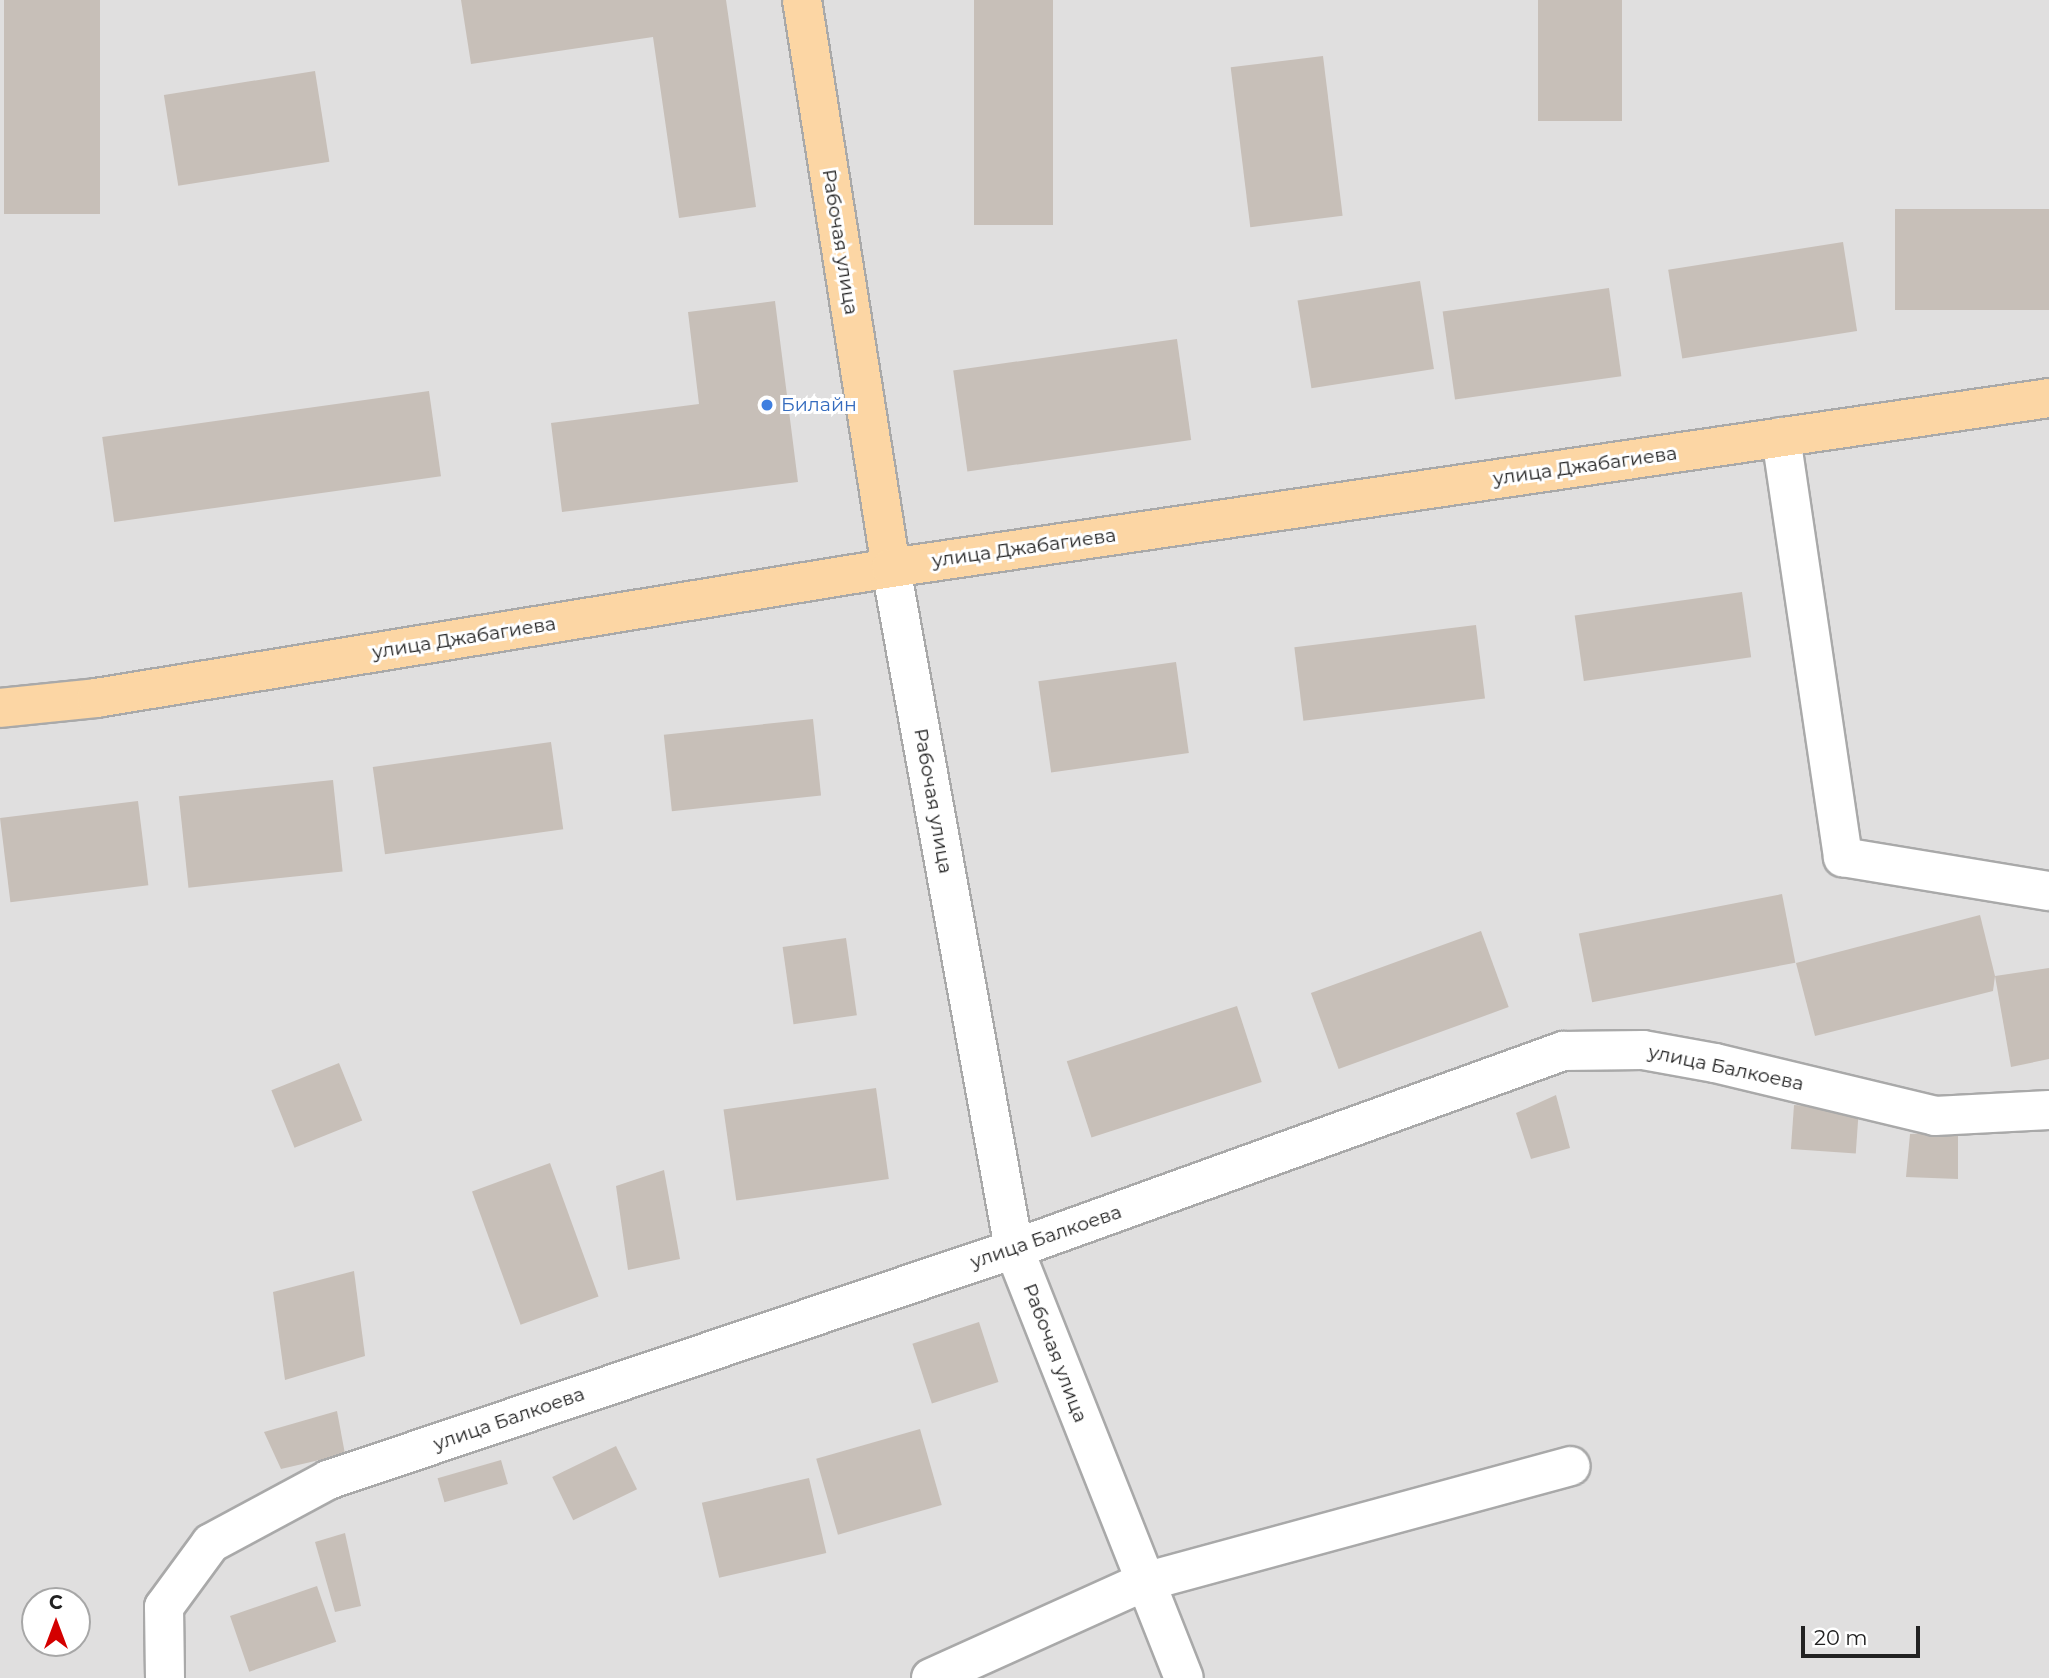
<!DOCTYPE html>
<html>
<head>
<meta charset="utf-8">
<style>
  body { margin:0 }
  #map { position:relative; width:2049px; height:1678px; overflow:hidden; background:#f2efe9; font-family:Montserrat,sans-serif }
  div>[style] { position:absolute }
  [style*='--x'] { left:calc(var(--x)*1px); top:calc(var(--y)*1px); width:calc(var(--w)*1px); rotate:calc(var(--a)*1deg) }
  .residential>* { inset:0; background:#e0dfdf }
  .building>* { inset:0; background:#c7bfb8; transform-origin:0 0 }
  .roads { filter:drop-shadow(2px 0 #a9a9a9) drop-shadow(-2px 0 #a9a9a9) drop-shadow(0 2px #a9a9a9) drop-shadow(0 -2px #a9a9a9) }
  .minor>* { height:38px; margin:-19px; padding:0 19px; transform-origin:19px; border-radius:19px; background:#fff }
  .major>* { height:38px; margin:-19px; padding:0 19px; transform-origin:19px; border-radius:19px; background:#fcd6a4 }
  .dots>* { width:19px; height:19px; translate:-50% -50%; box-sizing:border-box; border:4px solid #fff; border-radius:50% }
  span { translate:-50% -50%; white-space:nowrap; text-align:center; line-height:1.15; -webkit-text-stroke:6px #fff; paint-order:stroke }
  .street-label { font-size:19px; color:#222 }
  .shop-label { font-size:19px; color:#366cbe }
  .left { translate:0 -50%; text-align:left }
  .north { position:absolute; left:21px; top:1587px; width:70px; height:70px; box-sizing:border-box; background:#fff; border:2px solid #a7a7a7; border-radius:50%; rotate:0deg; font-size:19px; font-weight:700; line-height:28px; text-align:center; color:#222 }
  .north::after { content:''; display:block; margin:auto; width:24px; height:32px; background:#d40000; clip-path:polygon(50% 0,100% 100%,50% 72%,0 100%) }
  .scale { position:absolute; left:1801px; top:1626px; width:119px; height:32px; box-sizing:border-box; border:4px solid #222; border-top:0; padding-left:9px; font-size:21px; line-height:24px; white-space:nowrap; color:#222; -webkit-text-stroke:5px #fff; paint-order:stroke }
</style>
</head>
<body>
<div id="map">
  <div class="residential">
    <div style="clip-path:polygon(evenodd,0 0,2049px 0,2049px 1678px,0 1678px,0 0,35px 1601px,77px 1601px,77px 1643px,35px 1643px,35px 1601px)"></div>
  </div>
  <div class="building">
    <div style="left:4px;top:0;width:96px;height:214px"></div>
    <div style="clip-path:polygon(461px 0,726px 0,756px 207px,679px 218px,653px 37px,471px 64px)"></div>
    <div style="left:974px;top:0;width:79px;height:225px"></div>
    <div style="left:1538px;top:0;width:84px;height:121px"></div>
    <div style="left:1323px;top:56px;width:161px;height:93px;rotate:83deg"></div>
    <div style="left:315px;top:71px;width:92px;height:153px;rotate:81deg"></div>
    <div style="left:2049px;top:209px;width:101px;height:154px;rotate:90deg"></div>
    <div style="left:1843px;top:242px;width:90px;height:177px;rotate:81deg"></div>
    <div style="left:1420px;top:281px;width:89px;height:124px;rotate:81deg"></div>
    <div style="left:1609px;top:288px;width:89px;height:168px;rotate:82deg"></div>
    <div style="clip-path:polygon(775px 301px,798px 482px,562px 512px,551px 423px,699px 404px,688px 312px)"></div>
    <div style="left:1177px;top:339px;width:102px;height:226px;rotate:82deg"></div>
    <div style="left:429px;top:391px;width:86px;height:330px;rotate:82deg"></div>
    <div style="left:1742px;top:592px;width:66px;height:169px;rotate:82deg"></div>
    <div style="left:1476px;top:625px;width:74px;height:183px;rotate:83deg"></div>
    <div style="left:1176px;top:662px;width:92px;height:139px;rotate:82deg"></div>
    <div style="left:813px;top:719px;width:77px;height:150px;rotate:84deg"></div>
    <div style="left:551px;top:742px;width:88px;height:180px;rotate:82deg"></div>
    <div style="left:333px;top:780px;width:92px;height:155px;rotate:84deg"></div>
    <div style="left:138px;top:801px;width:85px;height:139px;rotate:83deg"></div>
    <div style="left:1782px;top:894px;width:70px;height:207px;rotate:79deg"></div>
    <div style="clip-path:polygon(1980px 915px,1995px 976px,1993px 991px,1815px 1036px,1796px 963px)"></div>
    <div style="left:1481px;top:931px;width:81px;height:181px;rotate:70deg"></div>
    <div style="left:846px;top:938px;width:78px;height:64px;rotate:82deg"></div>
    <div style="clip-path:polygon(2049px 968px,2049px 1059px,2011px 1067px,1995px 976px)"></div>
    <div style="left:1237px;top:1006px;width:80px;height:179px;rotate:72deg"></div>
    <div style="left:339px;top:1063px;width:62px;height:73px;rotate:68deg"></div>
    <div style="left:876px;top:1088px;width:92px;height:154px;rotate:82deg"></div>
    <div style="clip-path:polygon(1556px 1095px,1570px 1148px,1531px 1159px,1516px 1113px)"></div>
    <div style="left:1794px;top:1105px;width:65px;height:44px;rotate:4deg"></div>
    <div style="clip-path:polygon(1958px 1132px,1958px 1179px,1906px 1177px,1910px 1134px)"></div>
    <div style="left:550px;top:1163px;width:142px;height:83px;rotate:70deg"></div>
    <div style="clip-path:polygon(664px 1170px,680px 1259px,628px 1270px,616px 1186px)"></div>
    <div style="clip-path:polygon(354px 1271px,365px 1356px,285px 1380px,273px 1292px)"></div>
    <div style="left:979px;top:1322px;width:63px;height:70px;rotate:72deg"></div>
    <div style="clip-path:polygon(337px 1411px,345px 1454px,281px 1469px,264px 1432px)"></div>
    <div style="left:920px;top:1429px;width:79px;height:108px;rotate:74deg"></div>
    <div style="left:616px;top:1446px;width:48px;height:71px;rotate:64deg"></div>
    <div style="left:501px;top:1460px;width:25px;height:66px;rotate:74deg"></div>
    <div style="left:809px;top:1478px;width:77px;height:110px;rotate:77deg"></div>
    <div style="clip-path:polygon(345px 1533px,361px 1606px,335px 1612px,315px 1542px)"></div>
    <div style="left:317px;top:1586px;width:59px;height:92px;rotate:71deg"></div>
  </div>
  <div class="roads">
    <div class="minor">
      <div style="--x:1781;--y:437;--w:425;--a:81.6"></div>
      <div style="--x:1843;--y:857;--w:209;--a:9.4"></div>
      <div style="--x:891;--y:568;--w:692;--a:79.76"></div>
      <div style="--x:1014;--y:1249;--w:461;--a:68.4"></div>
      <div style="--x:165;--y:1678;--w:71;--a:-90.8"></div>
      <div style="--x:164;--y:1607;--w:79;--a:-53.7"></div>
      <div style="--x:211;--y:1543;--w:133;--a:-28.3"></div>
      <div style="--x:328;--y:1480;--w:724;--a:-18.61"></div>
      <div style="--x:1014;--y:1249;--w:584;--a:-19.83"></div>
      <div style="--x:1563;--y:1051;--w:80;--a:-0.7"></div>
      <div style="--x:1643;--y:1050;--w:73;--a:10.2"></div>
      <div style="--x:1715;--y:1063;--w:226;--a:13.5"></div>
      <div style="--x:1935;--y:1116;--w:114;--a:-3"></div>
      <div style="--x:931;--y:1678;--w:234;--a:-24.3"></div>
      <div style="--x:1144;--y:1582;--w:442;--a:-15.2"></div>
    </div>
    <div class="major">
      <div style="--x:802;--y:0;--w:575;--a:81.09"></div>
      <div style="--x:0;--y:708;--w:97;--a:-5.9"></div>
      <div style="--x:96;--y:698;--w:806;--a:-9.29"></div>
      <div style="--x:891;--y:568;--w:1170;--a:-8.35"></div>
    </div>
  </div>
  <div class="dots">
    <div style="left:767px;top:405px;background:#3f7fe0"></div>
  </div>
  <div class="street-label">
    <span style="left:840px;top:242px;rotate:81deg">Рабочая улица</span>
    <span style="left:1585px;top:466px;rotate:-8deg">улица Джабагиева</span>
    <span style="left:1024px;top:548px;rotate:-8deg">улица Джабагиева</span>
    <span style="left:464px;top:638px;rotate:-9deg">улица Джабагиева</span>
    <span style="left:933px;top:801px;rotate:80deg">Рабочая улица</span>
    <span style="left:1726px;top:1068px;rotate:12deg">улица Балкоева</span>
    <span style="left:1046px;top:1237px;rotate:-19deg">улица Балкоева</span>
    <span style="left:1055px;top:1353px;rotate:69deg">Рабочая улица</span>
    <span style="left:509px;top:1419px;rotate:-19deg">улица Балкоева</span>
  </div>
  <div class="shop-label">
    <span class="left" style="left:781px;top:405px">Билайн</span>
  </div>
  <div class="north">С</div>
  <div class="scale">20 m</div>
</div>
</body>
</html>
